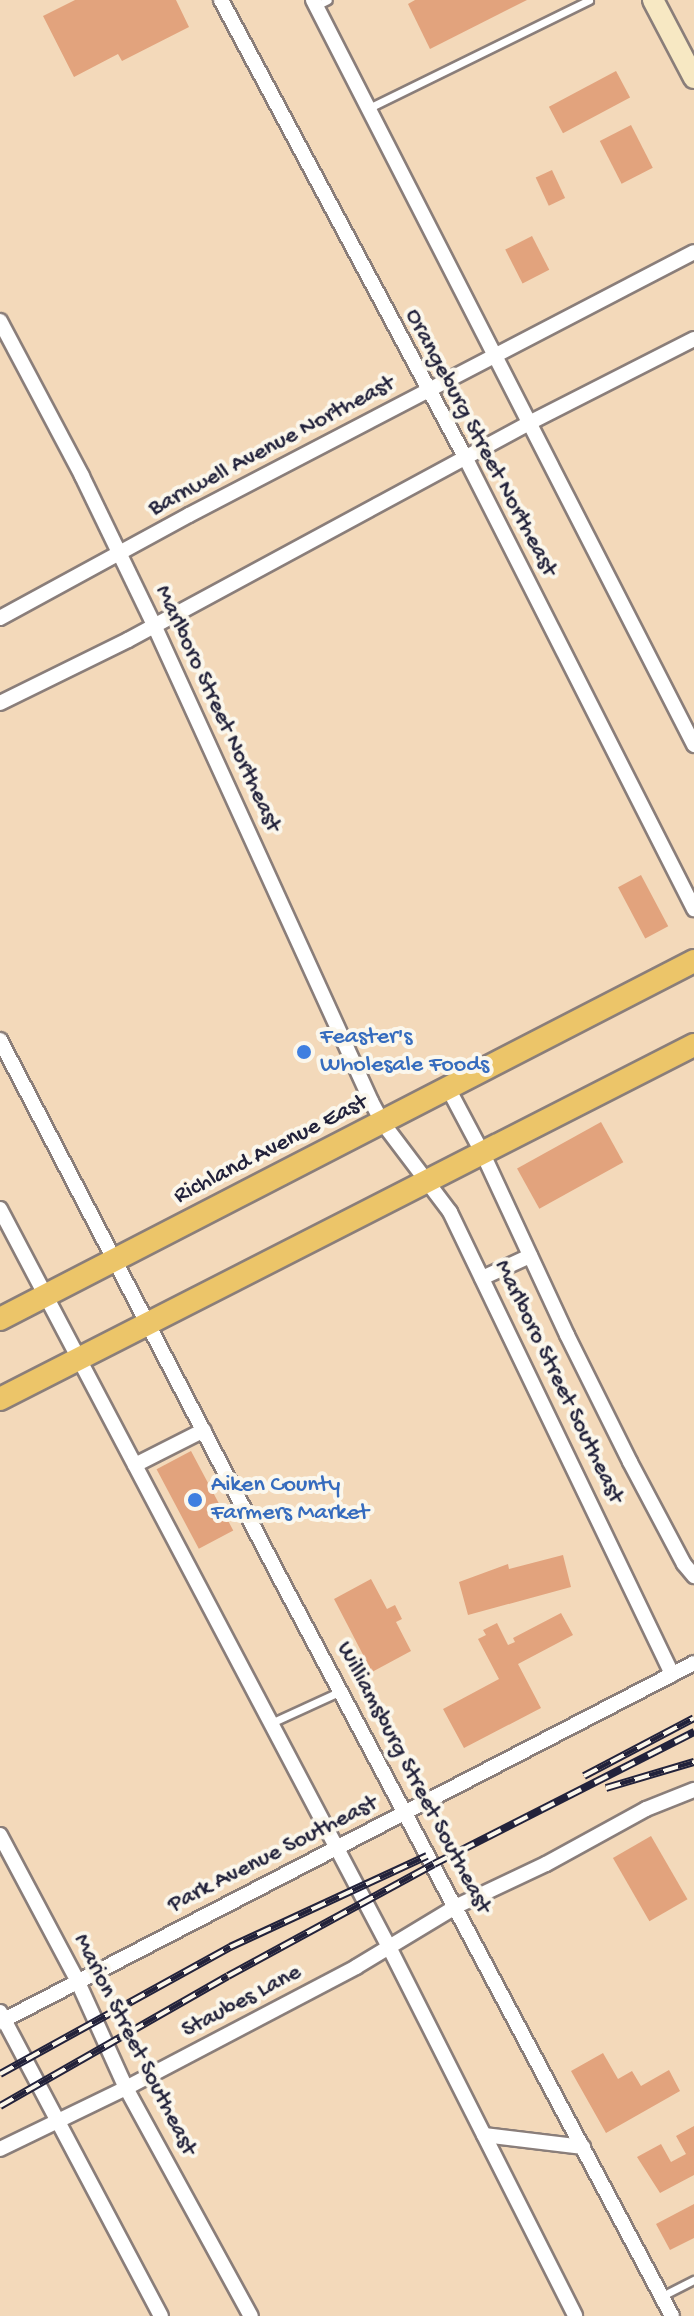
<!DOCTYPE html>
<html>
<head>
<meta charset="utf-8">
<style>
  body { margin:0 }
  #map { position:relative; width:694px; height:2316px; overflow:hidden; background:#f3d9ba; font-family:"Gochi Hand",sans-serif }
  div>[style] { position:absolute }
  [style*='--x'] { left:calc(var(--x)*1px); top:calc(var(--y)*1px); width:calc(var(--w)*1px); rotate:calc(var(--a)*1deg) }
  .building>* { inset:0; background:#e2a37d; transform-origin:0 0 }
  .roads { filter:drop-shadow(2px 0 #8a7e7a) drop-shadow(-2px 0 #8a7e7a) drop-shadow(0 2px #8a7e7a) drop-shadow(0 -2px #8a7e7a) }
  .lane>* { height:7px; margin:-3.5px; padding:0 3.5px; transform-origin:3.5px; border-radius:3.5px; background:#fff }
  .street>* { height:14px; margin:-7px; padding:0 7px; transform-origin:7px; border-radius:7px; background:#fff }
  .secondary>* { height:20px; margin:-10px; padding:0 10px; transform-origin:10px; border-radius:10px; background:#f7e8c3 }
  .primary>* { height:22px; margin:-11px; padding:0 11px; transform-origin:11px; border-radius:11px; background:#ecc569 }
  .rail>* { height:8px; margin-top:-4px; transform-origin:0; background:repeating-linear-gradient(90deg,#fbf7ec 0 15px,#22223b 0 30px); box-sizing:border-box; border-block:2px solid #22223b }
  .dots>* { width:22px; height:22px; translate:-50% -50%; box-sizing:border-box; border:4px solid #fbf7ec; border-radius:50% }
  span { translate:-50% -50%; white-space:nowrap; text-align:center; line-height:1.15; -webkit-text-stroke:8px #fbf7ec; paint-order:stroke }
  .street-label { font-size:24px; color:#22223b }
  .shop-label { font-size:24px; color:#366cbe }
  .left { translate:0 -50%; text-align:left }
</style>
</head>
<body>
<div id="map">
  <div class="building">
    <div style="clip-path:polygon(75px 0,176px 0,189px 27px,122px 61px,118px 54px,74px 77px,43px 16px)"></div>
    <div style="clip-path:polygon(415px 0,527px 0,430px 49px,408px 4px)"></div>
    <div style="left:616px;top:71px;width:30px;height:76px;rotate:62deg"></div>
    <div style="left:631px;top:125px;width:48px;height:35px;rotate:63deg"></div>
    <div style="left:552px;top:170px;width:31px;height:18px;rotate:65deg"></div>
    <div style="left:532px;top:236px;width:38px;height:30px;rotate:63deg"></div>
    <div style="left:641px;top:875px;width:58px;height:26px;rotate:62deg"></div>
    <div style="left:601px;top:1122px;width:46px;height:96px;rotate:61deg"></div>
    <div style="left:191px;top:1451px;width:90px;height:39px;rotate:62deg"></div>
    <div style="clip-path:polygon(563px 1555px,571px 1587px,468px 1615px,459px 1582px,508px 1564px,509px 1569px)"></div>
    <div style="clip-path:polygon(371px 1579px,387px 1609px,395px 1605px,402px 1619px,396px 1622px,411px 1651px,372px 1672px,334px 1599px)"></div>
    <div style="clip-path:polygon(561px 1613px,573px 1635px,518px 1664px,541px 1708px,464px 1748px,443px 1709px,499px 1679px,478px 1639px,486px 1635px,483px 1630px,497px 1623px,508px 1645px,515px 1642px,513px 1638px)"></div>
    <div style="left:651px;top:1836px;width:73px;height:44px;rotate:60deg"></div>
    <div style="clip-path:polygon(603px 2053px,618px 2079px,632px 2071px,641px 2086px,669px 2070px,680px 2091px,606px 2133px,571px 2071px)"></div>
    <div style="clip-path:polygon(694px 2126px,694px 2175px,660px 2193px,637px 2157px,661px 2144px,671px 2162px,686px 2154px,676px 2136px)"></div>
    <div style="clip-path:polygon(694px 2204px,694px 2238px,670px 2250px,656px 2224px)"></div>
  </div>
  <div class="roads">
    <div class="lane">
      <div style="--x:316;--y:6;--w:13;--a:-27"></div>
      <div style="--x:369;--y:108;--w:245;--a:-26.1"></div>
      <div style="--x:271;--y:1723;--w:77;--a:-24.6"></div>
      <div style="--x:662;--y:2296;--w:36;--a:-27"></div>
    </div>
    <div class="street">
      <div style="--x:221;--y:0;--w:518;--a:61.9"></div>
      <div style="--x:465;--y:457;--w:507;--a:63.13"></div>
      <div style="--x:313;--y:0;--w:837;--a:62.91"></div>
      <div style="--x:0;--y:321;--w:175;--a:62.1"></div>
      <div style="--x:82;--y:476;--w:165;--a:64.2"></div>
      <div style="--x:154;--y:625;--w:523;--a:65.49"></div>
      <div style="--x:371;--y:1101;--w:24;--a:62"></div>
      <div style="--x:382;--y:1122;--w:113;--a:52.9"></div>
      <div style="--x:450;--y:1212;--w:513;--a:64.33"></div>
      <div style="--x:0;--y:618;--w:215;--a:-28.6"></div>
      <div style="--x:189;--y:515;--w:569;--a:-27.51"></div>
      <div style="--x:0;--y:703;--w:143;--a:-26.2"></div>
      <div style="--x:128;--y:640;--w:458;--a:-28.4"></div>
      <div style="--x:531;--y:422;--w:183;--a:-27"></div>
      <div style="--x:0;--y:1040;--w:609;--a:62.51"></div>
      <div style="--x:281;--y:1580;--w:833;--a:62.02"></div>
      <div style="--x:448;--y:1088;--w:75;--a:62.1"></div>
      <div style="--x:483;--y:1154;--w:200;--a:65.1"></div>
      <div style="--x:567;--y:1335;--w:142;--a:63.6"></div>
      <div style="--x:630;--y:1462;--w:115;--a:62.1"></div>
      <div style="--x:684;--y:1564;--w:16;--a:50"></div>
      <div style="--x:0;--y:1209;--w:834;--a:62.21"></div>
      <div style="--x:389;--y:1947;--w:413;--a:63.2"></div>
      <div style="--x:482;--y:1278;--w:53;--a:-24.6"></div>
      <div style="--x:135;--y:1465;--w:77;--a:-26.9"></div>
      <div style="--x:0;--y:1835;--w:164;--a:62"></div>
      <div style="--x:77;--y:1980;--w:119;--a:65.6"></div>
      <div style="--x:126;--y:2088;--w:260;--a:61.3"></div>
      <div style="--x:0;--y:2012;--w:344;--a:62.1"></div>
      <div style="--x:0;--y:2022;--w:781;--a:-27.35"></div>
      <div style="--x:484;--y:2135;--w:100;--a:6.9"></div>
      <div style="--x:0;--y:2149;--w:140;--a:-25.8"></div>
      <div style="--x:126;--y:2088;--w:260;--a:-27.7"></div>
      <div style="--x:356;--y:1967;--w:118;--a:-31.1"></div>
      <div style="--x:457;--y:1906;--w:98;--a:-25.3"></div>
      <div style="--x:546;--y:1864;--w:114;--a:-28.8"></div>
      <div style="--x:646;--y:1809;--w:52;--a:-21.6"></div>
    </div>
    <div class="secondary">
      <div style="--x:653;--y:0;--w:88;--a:62.3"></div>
    </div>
    <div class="primary">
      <div style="--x:0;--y:1319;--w:781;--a:-27.29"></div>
      <div style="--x:0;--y:1399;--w:779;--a:-27.03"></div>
    </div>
  </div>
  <div class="rail">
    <div style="--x:584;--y:1776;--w:124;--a:-27.8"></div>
    <div style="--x:606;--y:1788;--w:92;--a:-16.5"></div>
    <div style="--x:0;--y:2074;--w:263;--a:-28.9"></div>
    <div style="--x:230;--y:1947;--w:217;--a:-24.8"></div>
    <div style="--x:0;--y:2106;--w:262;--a:-29.7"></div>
    <div style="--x:228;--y:1976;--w:234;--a:-28.5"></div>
    <div style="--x:434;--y:1864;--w:292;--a:-26.9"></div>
  </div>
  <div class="dots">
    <div style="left:304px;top:1052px;background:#3f7fe0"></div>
    <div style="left:195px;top:1500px;background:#3f7fe0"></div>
  </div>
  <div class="street-label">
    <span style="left:480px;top:443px;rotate:62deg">Orangeburg Street Northeast</span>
    <span style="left:272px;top:447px;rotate:-28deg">Barnwell Avenue Northeast</span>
    <span style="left:217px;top:709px;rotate:65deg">Marlboro Street Northeast</span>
    <span style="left:271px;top:1150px;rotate:-27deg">Richland Avenue East</span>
    <span style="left:558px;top:1382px;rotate:64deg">Marlboro Street Southeast</span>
    <span style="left:413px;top:1778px;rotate:62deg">Williamsburg Street Southeast</span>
    <span style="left:273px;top:1855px;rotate:-27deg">Park Avenue Southeast</span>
    <span style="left:242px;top:2002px;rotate:-28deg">Staubes Lane</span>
    <span style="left:134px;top:2045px;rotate:63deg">Marion Street Southeast</span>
  </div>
  <div class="shop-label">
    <span class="left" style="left:320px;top:1052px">Feaster's<br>Wholesale Foods</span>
    <span class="left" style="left:211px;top:1500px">Aiken County<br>Farmers Market</span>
  </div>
</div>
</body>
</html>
